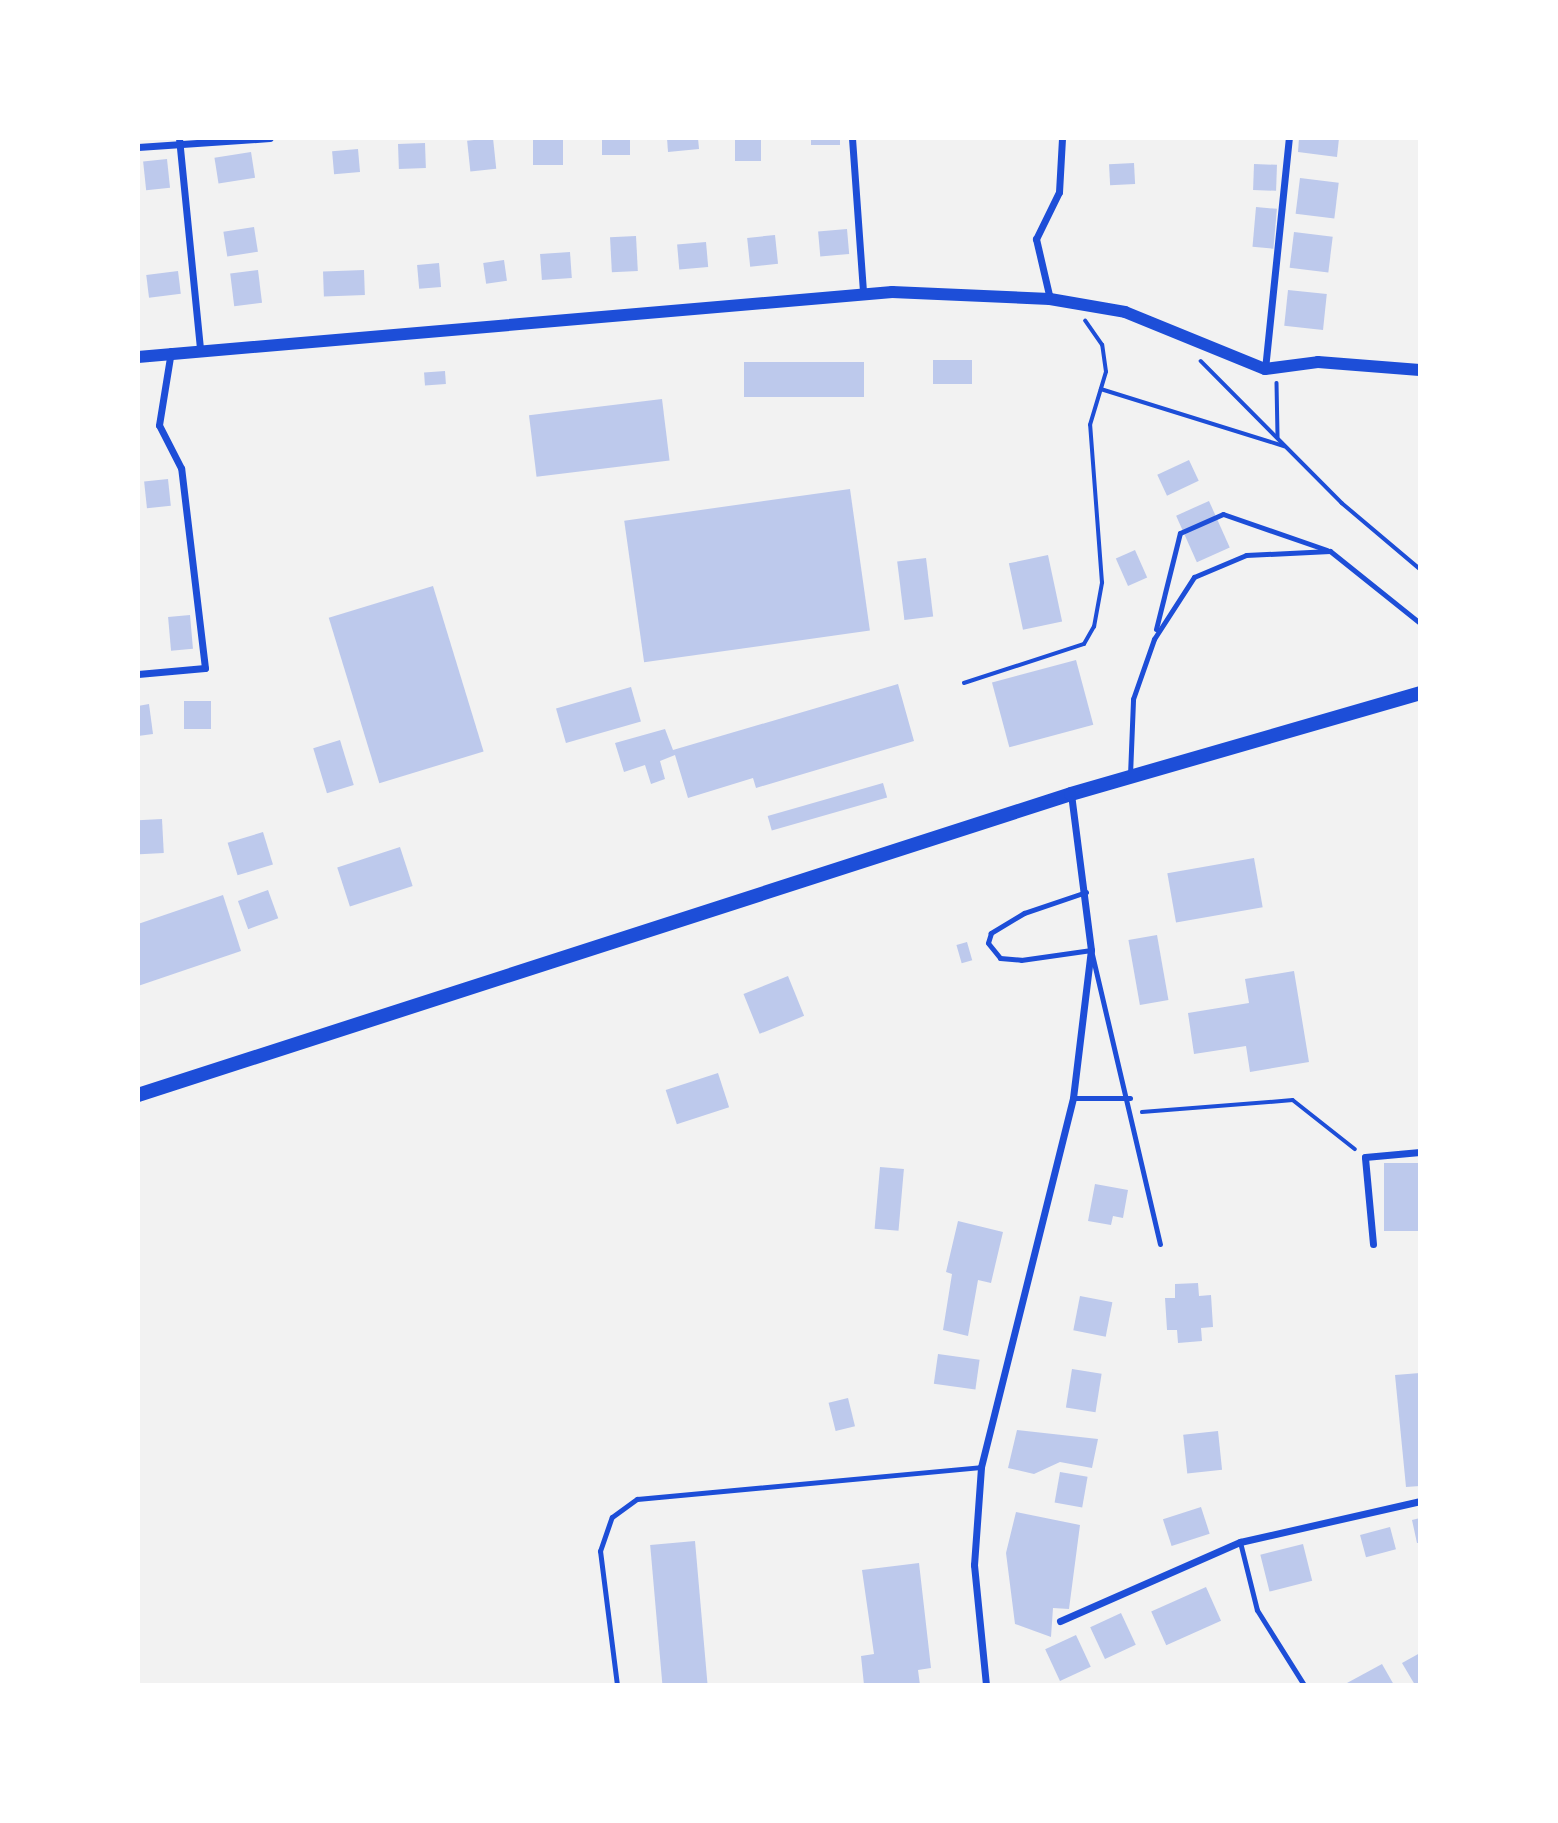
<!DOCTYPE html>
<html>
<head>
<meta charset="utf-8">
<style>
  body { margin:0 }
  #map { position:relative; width:1558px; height:1823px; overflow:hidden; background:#f2f2f2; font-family:"IBM Plex Sans",sans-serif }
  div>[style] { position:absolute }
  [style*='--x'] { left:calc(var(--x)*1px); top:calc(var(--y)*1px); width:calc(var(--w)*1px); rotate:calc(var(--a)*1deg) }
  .building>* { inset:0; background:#bdc9ec; transform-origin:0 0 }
  .path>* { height:3.5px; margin:-1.75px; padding:0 1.75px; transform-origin:1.75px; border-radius:1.75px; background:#1d4ed8 }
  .service>* { height:5px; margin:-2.5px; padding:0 2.5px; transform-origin:2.5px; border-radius:2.5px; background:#1d4ed8 }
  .minor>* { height:7px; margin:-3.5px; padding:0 3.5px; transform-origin:3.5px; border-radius:3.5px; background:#1d4ed8 }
  .tertiary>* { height:12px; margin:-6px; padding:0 6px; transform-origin:6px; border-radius:6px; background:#1d4ed8 }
  .secondary>* { height:14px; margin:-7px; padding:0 7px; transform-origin:7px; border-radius:7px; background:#1d4ed8 }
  span { translate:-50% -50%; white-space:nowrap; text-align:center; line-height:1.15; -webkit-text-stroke:6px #fff; paint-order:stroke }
  .frame { position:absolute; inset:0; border:140px solid #fff; pointer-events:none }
</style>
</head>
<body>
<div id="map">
  <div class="building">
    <div style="left:493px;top:138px;width:31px;height:26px;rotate:84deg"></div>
    <div style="left:533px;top:138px;width:30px;height:27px"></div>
    <div style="left:602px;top:138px;width:28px;height:17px"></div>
    <div style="clip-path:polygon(667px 138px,698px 138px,699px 149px,668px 152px)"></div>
    <div style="left:735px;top:138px;width:26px;height:23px"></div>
    <div style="left:811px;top:138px;width:29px;height:7px"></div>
    <div style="clip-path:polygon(1299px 138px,1339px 138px,1337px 157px,1298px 152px)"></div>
    <div style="left:425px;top:143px;width:25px;height:27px;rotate:88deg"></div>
    <div style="left:358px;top:149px;width:23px;height:26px;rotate:85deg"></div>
    <div style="left:251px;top:152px;width:26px;height:37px;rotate:81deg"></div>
    <div style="left:167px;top:159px;width:29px;height:24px;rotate:84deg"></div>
    <div style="left:1134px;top:163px;width:21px;height:25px;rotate:87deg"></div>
    <div style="left:1254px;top:164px;width:23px;height:26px;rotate:2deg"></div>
    <div style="left:1300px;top:178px;width:39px;height:36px;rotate:7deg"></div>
    <div style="left:1256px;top:207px;width:21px;height:40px;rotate:5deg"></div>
    <div style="left:254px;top:227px;width:25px;height:31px;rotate:81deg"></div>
    <div style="left:847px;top:229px;width:25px;height:29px;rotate:85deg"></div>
    <div style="left:1294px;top:232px;width:39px;height:36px;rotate:7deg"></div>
    <div style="left:775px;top:235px;width:29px;height:28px;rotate:84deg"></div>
    <div style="left:636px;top:236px;width:35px;height:26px;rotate:87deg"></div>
    <div style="left:706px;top:242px;width:25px;height:29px;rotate:85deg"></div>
    <div style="left:570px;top:252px;width:26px;height:30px;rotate:86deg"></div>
    <div style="left:504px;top:260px;width:21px;height:21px;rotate:82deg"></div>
    <div style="left:439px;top:263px;width:24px;height:22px;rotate:85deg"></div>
    <div style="left:258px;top:270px;width:33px;height:28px;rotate:83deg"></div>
    <div style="left:364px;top:270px;width:25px;height:41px;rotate:88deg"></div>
    <div style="left:178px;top:271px;width:23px;height:32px;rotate:83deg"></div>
    <div style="left:1288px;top:290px;width:39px;height:36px;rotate:6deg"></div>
    <div style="left:972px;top:360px;width:24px;height:39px;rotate:90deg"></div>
    <div style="left:744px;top:362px;width:120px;height:35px"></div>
    <div style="left:445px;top:371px;width:13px;height:21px;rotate:86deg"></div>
    <div style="left:662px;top:399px;width:62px;height:134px;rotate:83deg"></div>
    <div style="left:1189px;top:460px;width:23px;height:35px;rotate:65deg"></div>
    <div style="left:168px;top:479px;width:27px;height:24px;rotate:84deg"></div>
    <div style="left:850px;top:489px;width:143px;height:228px;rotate:82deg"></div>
    <div style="left:1209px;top:501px;width:51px;height:36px;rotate:66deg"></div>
    <div style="left:1135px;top:550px;width:30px;height:21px;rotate:66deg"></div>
    <div style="left:1048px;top:555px;width:68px;height:40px;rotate:78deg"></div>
    <div style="left:926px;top:558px;width:59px;height:29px;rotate:83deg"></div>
    <div style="left:433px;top:586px;width:173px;height:109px;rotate:73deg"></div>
    <div style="left:190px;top:615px;width:34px;height:22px;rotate:85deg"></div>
    <div style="left:1076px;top:660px;width:67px;height:87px;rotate:75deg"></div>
    <div style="clip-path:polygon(898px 684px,914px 741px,756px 788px,753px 778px,688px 798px,675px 755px,660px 761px,665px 779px,651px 784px,645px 765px,624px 772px,615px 743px,665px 729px,673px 750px)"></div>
    <div style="left:631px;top:687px;width:36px;height:78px;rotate:74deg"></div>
    <div style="left:184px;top:701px;width:27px;height:28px"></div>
    <div style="clip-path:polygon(149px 704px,153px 734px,138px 736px,138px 706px)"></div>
    <div style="left:340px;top:740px;width:47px;height:28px;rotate:73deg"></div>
    <div style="left:883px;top:783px;width:15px;height:120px;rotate:74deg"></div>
    <div style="left:162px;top:819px;width:34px;height:24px;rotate:87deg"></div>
    <div style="left:263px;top:832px;width:34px;height:37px;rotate:73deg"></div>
    <div style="left:400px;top:847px;width:41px;height:66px;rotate:72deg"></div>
    <div style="left:1254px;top:858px;width:50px;height:88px;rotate:80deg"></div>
    <div style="left:268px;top:890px;width:30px;height:32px;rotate:70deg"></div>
    <div style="clip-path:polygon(223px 895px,241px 951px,138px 986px,138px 924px)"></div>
    <div style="left:1157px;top:935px;width:66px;height:29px;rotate:80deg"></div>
    <div style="left:967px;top:942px;width:19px;height:11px;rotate:74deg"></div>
    <div style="clip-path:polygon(1294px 971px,1309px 1062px,1250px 1072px,1246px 1046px,1194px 1054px,1188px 1013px,1249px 1003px,1245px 979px)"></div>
    <div style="left:788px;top:976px;width:43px;height:48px;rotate:68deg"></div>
    <div style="left:718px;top:1073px;width:36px;height:55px;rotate:72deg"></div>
    <div style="left:1420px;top:1163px;width:68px;height:36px;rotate:90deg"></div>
    <div style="left:880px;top:1167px;width:24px;height:62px;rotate:5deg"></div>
    <div style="clip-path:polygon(1095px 1184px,1128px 1190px,1123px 1218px,1113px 1216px,1111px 1225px,1088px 1221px)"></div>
    <div style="clip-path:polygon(958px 1221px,1003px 1232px,991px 1283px,978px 1280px,968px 1336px,943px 1330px,952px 1274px,946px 1272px)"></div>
    <div style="clip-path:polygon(1198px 1283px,1199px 1296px,1211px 1295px,1213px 1327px,1201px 1328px,1202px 1341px,1178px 1343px,1177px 1330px,1167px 1330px,1165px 1298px,1175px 1298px,1175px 1284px)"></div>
    <div style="left:1080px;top:1296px;width:33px;height:35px;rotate:11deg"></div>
    <div style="left:938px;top:1354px;width:42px;height:30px;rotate:8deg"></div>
    <div style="left:1072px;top:1369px;width:30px;height:39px;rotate:9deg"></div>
    <div style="clip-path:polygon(1420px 1373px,1420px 1486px,1406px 1487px,1395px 1375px)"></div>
    <div style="left:848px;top:1398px;width:29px;height:20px;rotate:76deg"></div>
    <div style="clip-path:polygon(1017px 1430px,1098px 1439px,1092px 1468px,1060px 1462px,1034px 1474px,1008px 1468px)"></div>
    <div style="left:1218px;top:1431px;width:39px;height:35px;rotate:84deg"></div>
    <div style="left:1060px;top:1472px;width:28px;height:31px;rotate:10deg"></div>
    <div style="left:1201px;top:1507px;width:28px;height:40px;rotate:72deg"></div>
    <div style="clip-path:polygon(1016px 1512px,1080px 1525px,1069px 1609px,1053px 1608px,1051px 1637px,1015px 1624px,1006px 1553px)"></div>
    <div style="clip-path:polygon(1420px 1518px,1420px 1543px,1417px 1543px,1412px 1520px)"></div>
    <div style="left:1390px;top:1527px;width:23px;height:31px;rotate:75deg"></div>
    <div style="left:695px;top:1541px;width:144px;height:45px;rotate:85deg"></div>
    <div style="left:1303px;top:1544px;width:38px;height:44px;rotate:76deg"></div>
    <div style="clip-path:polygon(919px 1563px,931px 1668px,918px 1670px,920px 1685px,864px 1685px,861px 1656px,874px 1654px,862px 1570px)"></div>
    <div style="left:1206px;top:1587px;width:37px;height:60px;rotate:66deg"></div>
    <div style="left:1121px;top:1613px;width:35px;height:34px;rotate:65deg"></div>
    <div style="left:1076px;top:1635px;width:35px;height:34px;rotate:65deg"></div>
    <div style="clip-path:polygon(1420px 1653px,1420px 1685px,1415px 1685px,1402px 1663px)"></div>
    <div style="clip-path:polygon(1382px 1664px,1394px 1685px,1349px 1685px,1347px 1683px)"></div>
  </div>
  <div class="path">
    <div style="--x:1201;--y:361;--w:200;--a:45.2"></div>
    <div style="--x:1342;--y:503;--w:102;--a:40.2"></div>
    <div style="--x:1277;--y:383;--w:54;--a:88.9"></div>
    <div style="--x:1101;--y:389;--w:192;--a:17.3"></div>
    <div style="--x:964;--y:683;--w:126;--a:-18"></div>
    <div style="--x:1084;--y:644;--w:20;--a:-60"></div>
    <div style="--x:1094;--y:627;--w:45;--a:-79.7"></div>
    <div style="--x:1102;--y:583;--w:158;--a:-94.3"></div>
    <div style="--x:1090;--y:425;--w:55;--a:-73.2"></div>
    <div style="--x:1106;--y:372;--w:27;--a:-98"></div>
    <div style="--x:1102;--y:345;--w:29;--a:-125"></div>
    <div style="--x:1142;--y:1112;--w:151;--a:-4.5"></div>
    <div style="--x:1293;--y:1100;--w:79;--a:38.3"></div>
  </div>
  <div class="service">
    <div style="--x:1156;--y:629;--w:99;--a:-76"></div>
    <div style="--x:1180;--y:533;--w:47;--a:-23.8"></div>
    <div style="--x:1223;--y:514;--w:110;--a:19.1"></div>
    <div style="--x:1130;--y:775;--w:76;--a:-87.7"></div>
    <div style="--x:1133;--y:699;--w:64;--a:-70.7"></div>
    <div style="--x:1154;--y:639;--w:74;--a:-57.2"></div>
    <div style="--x:1194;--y:577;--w:56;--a:-22.9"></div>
    <div style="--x:1246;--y:555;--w:84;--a:-2.7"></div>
    <div style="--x:1330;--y:551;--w:115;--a:38.7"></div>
    <div style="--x:1086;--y:892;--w:65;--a:161.3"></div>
    <div style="--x:1024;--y:913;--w:39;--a:149"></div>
    <div style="--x:991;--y:933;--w:10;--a:107"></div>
    <div style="--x:988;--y:943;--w:19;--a:51"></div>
    <div style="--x:1000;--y:958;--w:21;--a:5"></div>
    <div style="--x:1021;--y:960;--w:71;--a:-8.1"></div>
    <div style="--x:1091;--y:950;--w:302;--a:76.8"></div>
    <div style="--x:1073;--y:1098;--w:57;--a:0"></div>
    <div style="--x:1240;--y:1542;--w:70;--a:76"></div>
    <div style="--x:1257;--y:1610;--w:89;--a:57.9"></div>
    <div style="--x:617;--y:1685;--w:135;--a:-97.2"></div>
    <div style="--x:600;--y:1551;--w:36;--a:-71"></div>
    <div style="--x:612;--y:1517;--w:31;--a:-36"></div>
    <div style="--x:637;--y:1499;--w:345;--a:-5.3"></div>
  </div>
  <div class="minor">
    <div style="--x:179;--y:138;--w:212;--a:84.3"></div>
    <div style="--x:852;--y:138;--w:153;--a:85.9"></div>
    <div style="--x:138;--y:147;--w:132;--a:-3.9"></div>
    <div style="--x:1050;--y:299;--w:62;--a:-103.1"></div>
    <div style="--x:1036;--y:239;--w:52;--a:-63.9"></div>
    <div style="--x:1059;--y:192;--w:54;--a:-86.8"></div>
    <div style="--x:1265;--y:369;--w:232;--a:-84.1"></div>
    <div style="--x:138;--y:674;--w:67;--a:-5.1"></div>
    <div style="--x:205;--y:668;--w:201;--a:-96.8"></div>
    <div style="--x:181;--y:468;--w:48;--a:-117.1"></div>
    <div style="--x:159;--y:425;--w:75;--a:-80.8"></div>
    <div style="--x:1373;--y:1244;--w:87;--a:-95.3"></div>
    <div style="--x:1365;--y:1157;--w:55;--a:-5.2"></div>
    <div style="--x:1060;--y:1621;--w:197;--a:-23.7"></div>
    <div style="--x:1240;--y:1542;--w:185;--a:-12.8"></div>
    <div style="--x:986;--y:1685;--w:121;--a:-95.7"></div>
    <div style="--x:974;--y:1565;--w:98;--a:-85.9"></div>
    <div style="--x:981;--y:1467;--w:380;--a:-76"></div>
    <div style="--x:1073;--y:1098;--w:149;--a:-83.1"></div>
    <div style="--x:1091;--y:950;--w:157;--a:-97.3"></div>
  </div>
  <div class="tertiary">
    <div style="--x:138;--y:357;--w:757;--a:-4.93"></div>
    <div style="--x:892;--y:292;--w:158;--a:2.5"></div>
    <div style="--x:1050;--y:299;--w:76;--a:9.8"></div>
    <div style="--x:1125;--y:312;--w:151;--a:22.2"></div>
    <div style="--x:1265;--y:369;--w:53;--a:-7.5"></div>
    <div style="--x:1318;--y:362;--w:102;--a:4.5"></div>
  </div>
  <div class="secondary">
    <div style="--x:138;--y:1095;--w:980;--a:-17.88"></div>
    <div style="--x:1071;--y:794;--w:363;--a:-16.1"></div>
  </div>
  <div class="frame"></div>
</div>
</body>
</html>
